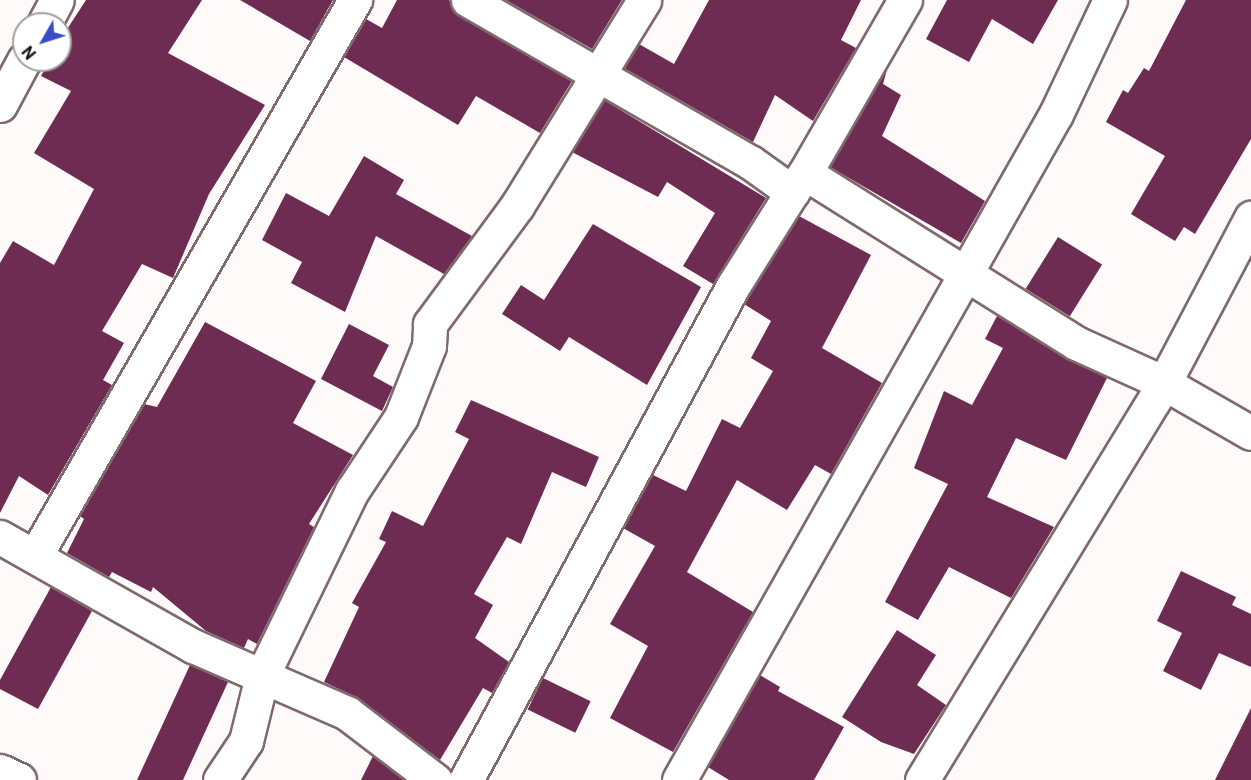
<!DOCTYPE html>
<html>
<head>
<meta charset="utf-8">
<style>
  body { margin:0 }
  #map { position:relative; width:1251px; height:780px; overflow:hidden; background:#fffafa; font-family:Roboto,sans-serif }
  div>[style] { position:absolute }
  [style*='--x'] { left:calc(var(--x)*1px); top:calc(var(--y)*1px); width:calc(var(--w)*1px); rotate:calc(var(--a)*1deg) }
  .building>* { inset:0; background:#6e2c53; transform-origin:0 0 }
  .roads { filter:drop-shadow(2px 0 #7f696d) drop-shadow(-2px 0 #7f696d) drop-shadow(0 2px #7f696d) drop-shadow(0 -2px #7f696d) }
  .minor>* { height:33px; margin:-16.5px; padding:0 16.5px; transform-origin:16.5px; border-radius:16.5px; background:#fff }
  span { translate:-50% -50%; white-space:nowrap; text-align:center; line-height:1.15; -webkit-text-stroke:6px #fff; paint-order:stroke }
  .north { position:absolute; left:12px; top:12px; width:60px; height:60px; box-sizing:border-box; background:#fff; border:2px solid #a29fa0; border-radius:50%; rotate:231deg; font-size:16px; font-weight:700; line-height:24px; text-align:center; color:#170f11 }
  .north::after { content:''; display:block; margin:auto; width:21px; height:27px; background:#394ec1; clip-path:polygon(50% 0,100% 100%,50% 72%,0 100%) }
</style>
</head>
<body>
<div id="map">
  <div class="building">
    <div style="clip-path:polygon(86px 0,202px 0,168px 53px,265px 105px,209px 194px,173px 278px,142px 264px,102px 331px,124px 343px,103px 380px,112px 385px,48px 495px,19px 476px,0 513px,0 263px,13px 241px,54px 265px,94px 189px,34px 153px,71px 91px,41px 76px,50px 60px,60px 60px,60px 40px)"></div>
    <div style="clip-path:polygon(240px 0,333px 0,310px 41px)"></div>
    <div style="clip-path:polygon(397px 0,449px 0,459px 16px,572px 81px,540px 133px,476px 96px,458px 125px,344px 57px,366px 19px,382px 28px)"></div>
    <div style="clip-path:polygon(506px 0,622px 0,592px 49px)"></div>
    <div style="clip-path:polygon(709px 0,861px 0,841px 40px,856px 48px,813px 121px,775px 95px,753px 142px,624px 68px,639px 44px,674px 64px)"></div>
    <div style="clip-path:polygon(947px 0,1058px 0,1033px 44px,992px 19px,969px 62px,926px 39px)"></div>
    <div style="clip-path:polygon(1186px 0,1251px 0,1251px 139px,1195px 234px,1184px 227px,1175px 241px,1131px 214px,1165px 156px,1106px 122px,1123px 90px,1128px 93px,1144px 68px,1149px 71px)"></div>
    <div style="clip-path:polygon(888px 66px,883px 84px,901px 95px,882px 136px,985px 201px,961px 243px,830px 167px)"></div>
    <div style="clip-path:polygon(604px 100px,766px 198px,713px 284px,683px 266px,715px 213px,667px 182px,658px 197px,572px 152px)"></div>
    <div style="clip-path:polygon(364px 156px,404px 180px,396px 194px,472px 236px,444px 274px,376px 236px,345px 312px,291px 283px,302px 262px,262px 240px,286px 193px,329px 216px)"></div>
    <div style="clip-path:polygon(799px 216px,871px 255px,822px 348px,882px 383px,831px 474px,815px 465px,787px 510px,737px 480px,687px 572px,753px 612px,673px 752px,610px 718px,648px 646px,610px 624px,655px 546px,623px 528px,653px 475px,686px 491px,722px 419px,740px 428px,773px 371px,751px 358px,771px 321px,744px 304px)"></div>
    <div style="clip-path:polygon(593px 224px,701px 287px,647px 385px,569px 337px,560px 351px,502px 314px,521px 285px,544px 300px)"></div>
    <div style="left:1058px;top:237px;width:52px;height:61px;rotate:32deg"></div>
    <div style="clip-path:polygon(997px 316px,1107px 378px,1066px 460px,1016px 438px,987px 497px,1054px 527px,1011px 598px,949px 567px,918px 620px,885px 602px,948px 484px,914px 468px,944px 391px,972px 405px,1003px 348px,985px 339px)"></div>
    <div style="clip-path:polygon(205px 322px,316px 381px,293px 423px,353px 455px,309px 524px,314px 527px,257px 644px,248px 639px,244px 648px,206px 631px,153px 587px,151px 592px,112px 572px,109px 577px,67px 553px,84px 519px,80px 516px,144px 404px,157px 407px)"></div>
    <div style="clip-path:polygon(349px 324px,389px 345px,373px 376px,393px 387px,382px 411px,321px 379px)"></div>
    <div style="clip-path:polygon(471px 400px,599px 457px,586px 487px,552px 472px,521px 544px,507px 537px,474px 594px,493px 605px,475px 638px,509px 662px,492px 693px,483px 688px,440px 760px,358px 698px,324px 682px,359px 607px,352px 603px,386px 542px,379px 539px,392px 511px,423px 526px,469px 439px,455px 432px)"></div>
    <div style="clip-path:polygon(1181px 571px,1236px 597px,1232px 605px,1251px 614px,1251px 667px,1219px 653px,1201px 690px,1163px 671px,1182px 633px,1157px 621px)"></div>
    <div style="clip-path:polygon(51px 587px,92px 611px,38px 709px,0 689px,0 680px)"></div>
    <div style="clip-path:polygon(897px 630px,936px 655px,917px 685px,946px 705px,914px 754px,881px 742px,842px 717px)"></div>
    <div style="clip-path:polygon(190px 665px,228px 682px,183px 780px,137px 780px)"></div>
    <div style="clip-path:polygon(760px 675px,780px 687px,778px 691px,844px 727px,814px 780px,729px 780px,708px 767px)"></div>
    <div style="left:543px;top:678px;width:53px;height:35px;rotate:26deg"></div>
    <div style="clip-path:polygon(1251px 708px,1251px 780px,1215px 780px)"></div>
    <div style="clip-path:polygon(373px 756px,404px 780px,361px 780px)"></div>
  </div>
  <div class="roads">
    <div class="minor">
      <div style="--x:468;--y:0;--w:325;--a:29.9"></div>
      <div style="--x:750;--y:162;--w:52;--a:35.5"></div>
      <div style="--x:792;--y:192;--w:23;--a:-56"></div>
      <div style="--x:805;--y:173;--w:320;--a:32.1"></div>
      <div style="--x:1076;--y:343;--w:97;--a:24.4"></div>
      <div style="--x:1164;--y:383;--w:100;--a:29.9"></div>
      <div style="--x:44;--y:24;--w:27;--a:-62"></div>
      <div style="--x:0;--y:105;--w:51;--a:-61.9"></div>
      <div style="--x:805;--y:173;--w:200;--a:-60"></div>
      <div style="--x:0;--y:537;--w:222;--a:29.5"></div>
      <div style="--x:193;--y:646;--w:168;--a:23.5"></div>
      <div style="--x:347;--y:713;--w:111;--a:37.3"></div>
      <div style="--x:35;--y:556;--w:642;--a:-60.08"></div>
      <div style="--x:0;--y:771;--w:21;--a:25"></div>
      <div style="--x:220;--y:780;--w:47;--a:-56.3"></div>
      <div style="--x:246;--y:741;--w:67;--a:-76.2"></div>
      <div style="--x:262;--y:676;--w:206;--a:-64.1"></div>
      <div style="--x:352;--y:491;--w:89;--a:-56.5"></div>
      <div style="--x:401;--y:417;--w:76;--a:-68.5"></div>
      <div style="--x:429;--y:346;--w:22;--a:-87"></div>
      <div style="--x:430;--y:324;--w:147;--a:-53.6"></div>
      <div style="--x:517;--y:206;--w:242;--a:-58.3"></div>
      <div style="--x:466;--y:780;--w:562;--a:-61.61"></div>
      <div style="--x:733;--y:286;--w:111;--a:-57.9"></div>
      <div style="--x:679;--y:780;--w:765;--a:-60.49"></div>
      <div style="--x:1056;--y:114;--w:126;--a:-64.7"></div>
      <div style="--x:922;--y:780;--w:465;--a:-58.6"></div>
      <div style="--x:1164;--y:383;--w:187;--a:-62.2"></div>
    </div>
  </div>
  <div class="north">N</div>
</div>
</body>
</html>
